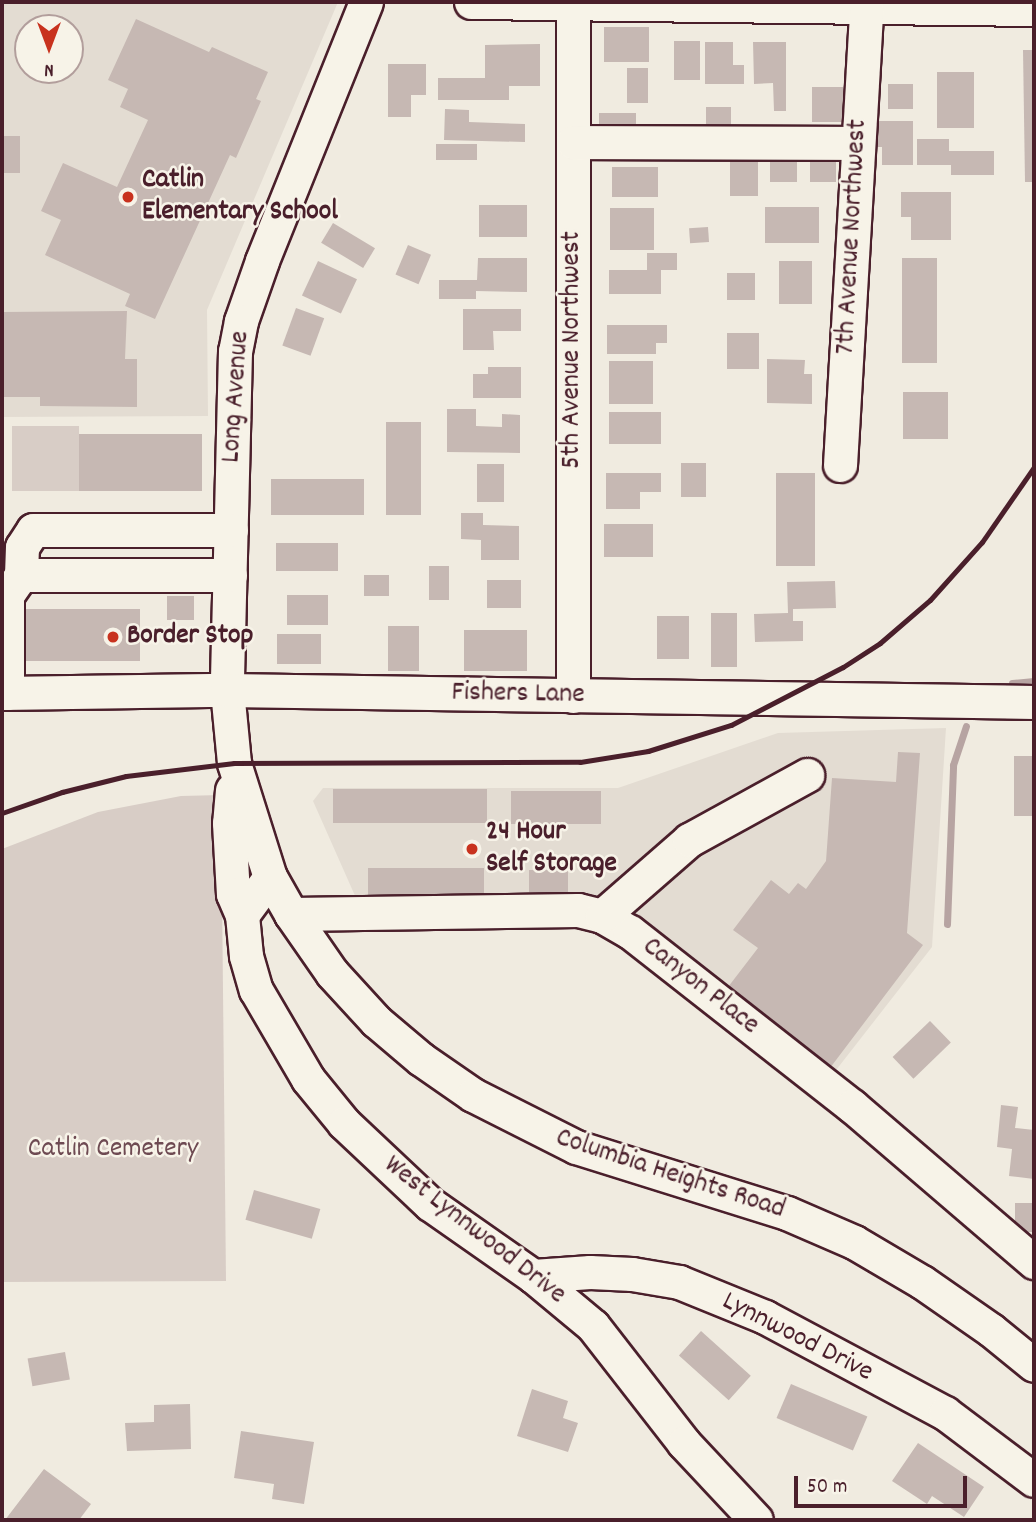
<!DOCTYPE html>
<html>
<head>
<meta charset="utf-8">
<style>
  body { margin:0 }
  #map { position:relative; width:1036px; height:1522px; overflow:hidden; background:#f0ebe0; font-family:Dekko,sans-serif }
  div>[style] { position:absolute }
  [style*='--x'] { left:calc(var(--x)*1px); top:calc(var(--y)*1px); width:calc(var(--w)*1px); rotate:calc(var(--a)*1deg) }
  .built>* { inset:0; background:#e3dcd2 }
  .green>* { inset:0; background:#d8cdc6; transform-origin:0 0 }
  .stream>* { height:7px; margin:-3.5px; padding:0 3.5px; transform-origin:3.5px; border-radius:3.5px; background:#b7a4a2 }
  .building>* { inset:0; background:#c6b8b3; transform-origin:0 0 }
  .roads { filter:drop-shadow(2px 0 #4a1f2b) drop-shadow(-2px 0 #4a1f2b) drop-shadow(0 2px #4a1f2b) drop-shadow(0 -2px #4a1f2b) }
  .minor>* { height:33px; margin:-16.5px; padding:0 16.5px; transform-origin:16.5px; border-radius:16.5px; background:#f7f3e8 }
  .rail>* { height:5px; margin:-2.5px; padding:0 2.5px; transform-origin:2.5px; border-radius:2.5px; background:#4a1f2b }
  .dots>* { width:19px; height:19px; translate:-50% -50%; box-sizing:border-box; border:4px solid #f7f3e8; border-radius:50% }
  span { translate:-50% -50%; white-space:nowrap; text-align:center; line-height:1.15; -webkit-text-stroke:5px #f7f3e8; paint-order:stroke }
  .poi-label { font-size:28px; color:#4a1f2b; font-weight:700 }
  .left { translate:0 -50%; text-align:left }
  .street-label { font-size:28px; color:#4a1f2b }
  .park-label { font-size:28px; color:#6e4a52 }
  .frame { position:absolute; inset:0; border:4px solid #4a1f2b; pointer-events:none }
  .north { position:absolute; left:14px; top:14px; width:70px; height:70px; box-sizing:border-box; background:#f7f3e8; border:2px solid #b29e9c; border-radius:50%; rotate:180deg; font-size:19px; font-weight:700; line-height:28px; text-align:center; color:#4a1f2b }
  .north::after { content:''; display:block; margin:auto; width:24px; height:32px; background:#c8321e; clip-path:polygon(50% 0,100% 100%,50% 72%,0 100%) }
  .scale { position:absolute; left:794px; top:1476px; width:173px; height:32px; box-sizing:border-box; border:4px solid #4a1f2b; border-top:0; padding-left:9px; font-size:21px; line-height:24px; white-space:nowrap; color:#4a1f2b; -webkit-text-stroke:5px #f7f3e8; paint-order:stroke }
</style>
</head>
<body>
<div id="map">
  <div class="built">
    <div style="clip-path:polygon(evenodd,2px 2px,338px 2px,207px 310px,208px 416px,2px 417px,2px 2px,28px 28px,70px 28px,70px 70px,28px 70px,28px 28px)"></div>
    <div style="clip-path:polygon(946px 728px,932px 947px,833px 1074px,602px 898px,356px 898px,313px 801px,323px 788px,618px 788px,778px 733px)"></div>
  </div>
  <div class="green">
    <div style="left:12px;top:426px;width:67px;height:65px"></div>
    <div style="clip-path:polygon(221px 795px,226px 1281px,2px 1282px,2px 849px,98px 812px,181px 796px)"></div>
  </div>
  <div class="stream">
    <div style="--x:1012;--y:683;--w:22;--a:-5"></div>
    <div style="--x:947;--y:924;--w:159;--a:-87.8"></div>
    <div style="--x:953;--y:765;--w:41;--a:-71.6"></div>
  </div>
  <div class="building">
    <div style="clip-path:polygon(136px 19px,209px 52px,212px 47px,268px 72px,256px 99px,261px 101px,236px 158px,230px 155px,155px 319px,125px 306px,130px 294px,45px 255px,61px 220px,41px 211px,63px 163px,117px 187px,148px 120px,120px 107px,128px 89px,108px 80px)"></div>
    <div style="left:604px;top:27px;width:45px;height:35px"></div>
    <div style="left:674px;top:41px;width:26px;height:39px"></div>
    <div style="clip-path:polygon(705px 42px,733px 42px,733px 65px,744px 65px,744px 84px,705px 84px)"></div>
    <div style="clip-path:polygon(753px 42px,786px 42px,786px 111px,774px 111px,773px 83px,754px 84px)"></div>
    <div style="clip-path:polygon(540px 44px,540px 86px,509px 86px,509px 100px,438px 100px,438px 78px,485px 78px,485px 45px)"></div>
    <div style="clip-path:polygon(1023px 50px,1034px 50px,1034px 182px,1025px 182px)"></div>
    <div style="clip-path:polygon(388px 64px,426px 64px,426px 95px,411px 95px,411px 117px,388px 117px)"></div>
    <div style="left:627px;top:68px;width:21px;height:35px"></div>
    <div style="left:937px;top:72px;width:37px;height:56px"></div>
    <div style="left:888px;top:84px;width:25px;height:25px"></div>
    <div style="left:812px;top:87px;width:31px;height:35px"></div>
    <div style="left:706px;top:107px;width:25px;height:21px"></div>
    <div style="clip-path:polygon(445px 109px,469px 110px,469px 122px,525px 124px,525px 142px,444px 140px)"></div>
    <div style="left:599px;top:113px;width:37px;height:18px"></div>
    <div style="clip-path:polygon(874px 121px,913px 121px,913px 165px,882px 165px,882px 147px,874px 147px)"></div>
    <div style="left:2px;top:136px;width:18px;height:37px"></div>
    <div style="clip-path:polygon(917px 139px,949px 139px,949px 151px,994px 151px,994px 175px,951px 175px,951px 165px,917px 165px)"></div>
    <div style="left:436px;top:144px;width:41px;height:16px"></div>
    <div style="left:730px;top:155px;width:28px;height:41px"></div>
    <div style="left:770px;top:155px;width:27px;height:27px"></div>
    <div style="left:810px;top:155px;width:26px;height:27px"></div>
    <div style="left:612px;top:167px;width:46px;height:30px"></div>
    <div style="clip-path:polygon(901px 192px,951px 192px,951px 240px,911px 240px,911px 217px,901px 217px)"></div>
    <div style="left:479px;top:205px;width:48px;height:32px"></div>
    <div style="left:765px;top:207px;width:54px;height:36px"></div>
    <div style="left:610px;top:208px;width:44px;height:42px"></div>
    <div style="left:333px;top:223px;width:49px;height:23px;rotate:31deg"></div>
    <div style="left:708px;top:227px;width:15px;height:19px;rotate:86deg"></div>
    <div style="left:408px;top:245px;width:25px;height:32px;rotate:23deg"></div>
    <div style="clip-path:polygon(647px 253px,677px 253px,677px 270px,661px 270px,661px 294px,609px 294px,609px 270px,647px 270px)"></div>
    <div style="clip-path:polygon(478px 258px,527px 258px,527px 292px,476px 291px,476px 299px,439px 299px,439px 280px,477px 280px)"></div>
    <div style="left:902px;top:258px;width:35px;height:105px"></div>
    <div style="left:318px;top:261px;width:43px;height:38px;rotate:25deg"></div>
    <div style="left:779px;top:261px;width:33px;height:43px"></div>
    <div style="left:727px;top:273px;width:28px;height:27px"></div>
    <div style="left:296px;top:308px;width:30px;height:40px;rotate:20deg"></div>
    <div style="clip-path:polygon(463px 309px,521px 309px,521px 331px,493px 331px,494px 350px,463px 350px)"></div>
    <div style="clip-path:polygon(127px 311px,125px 359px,137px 359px,137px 407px,40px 406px,40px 397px,2px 397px,2px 312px)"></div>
    <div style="clip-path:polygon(607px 325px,667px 325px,667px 343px,656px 343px,656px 354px,607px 354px)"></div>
    <div style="left:727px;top:333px;width:32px;height:36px"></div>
    <div style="clip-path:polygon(767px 359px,805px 360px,804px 374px,812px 374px,812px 404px,767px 403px)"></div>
    <div style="left:609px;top:361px;width:44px;height:43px"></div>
    <div style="clip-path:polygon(488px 367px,521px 367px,521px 398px,473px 398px,473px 374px,488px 374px)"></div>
    <div style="left:903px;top:392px;width:45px;height:47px"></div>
    <div style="clip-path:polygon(447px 409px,476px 409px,476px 426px,502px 427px,502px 414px,520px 415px,520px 453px,447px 452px)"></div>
    <div style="left:609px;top:412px;width:52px;height:32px"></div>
    <div style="left:386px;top:422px;width:35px;height:93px"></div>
    <div style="left:79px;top:434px;width:123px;height:57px"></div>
    <div style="left:681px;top:463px;width:25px;height:34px"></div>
    <div style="left:477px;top:464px;width:27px;height:38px"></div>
    <div style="clip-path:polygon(606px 473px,661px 473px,661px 492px,640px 492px,640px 509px,606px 509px)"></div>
    <div style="left:776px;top:473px;width:39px;height:93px"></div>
    <div style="left:271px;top:479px;width:93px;height:36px"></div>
    <div style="clip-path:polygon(461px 513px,483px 513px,483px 525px,519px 526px,519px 560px,481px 560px,481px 540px,461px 539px)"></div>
    <div style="left:604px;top:524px;width:49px;height:33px"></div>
    <div style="left:276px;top:543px;width:62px;height:28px"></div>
    <div style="left:429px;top:566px;width:20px;height:34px"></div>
    <div style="left:364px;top:575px;width:25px;height:21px"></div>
    <div style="left:487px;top:580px;width:34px;height:28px"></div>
    <div style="clip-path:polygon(835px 581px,836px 608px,793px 609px,793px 621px,803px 621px,803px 641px,755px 642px,754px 614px,788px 613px,787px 582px)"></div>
    <div style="left:287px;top:595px;width:41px;height:30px"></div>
    <div style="left:167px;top:596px;width:27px;height:24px"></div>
    <div style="left:15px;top:609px;width:125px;height:52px"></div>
    <div style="left:711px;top:613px;width:26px;height:54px"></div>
    <div style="left:657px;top:616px;width:32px;height:43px"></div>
    <div style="left:388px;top:626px;width:31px;height:45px"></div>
    <div style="left:464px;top:630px;width:63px;height:41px"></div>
    <div style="left:277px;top:634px;width:44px;height:30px"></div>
    <div style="clip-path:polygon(898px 752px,920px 753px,907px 933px,923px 945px,830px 1068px,725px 991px,758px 948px,733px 930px,771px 880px,789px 894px,798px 883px,806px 889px,826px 861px,832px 778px,896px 782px)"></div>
    <div style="left:1014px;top:756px;width:20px;height:60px"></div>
    <div style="left:333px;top:789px;width:154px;height:34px"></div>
    <div style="left:511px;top:791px;width:90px;height:33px"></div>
    <div style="left:368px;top:868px;width:116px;height:28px"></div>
    <div style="left:529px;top:870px;width:39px;height:22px"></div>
    <div style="left:930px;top:1021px;width:30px;height:52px;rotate:46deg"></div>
    <div style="clip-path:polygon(1001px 1105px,1018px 1107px,1015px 1128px,1034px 1130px,1034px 1179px,1009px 1176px,1012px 1149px,997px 1147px)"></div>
    <div style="left:254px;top:1190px;width:69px;height:31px;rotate:16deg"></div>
    <div style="left:1015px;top:1203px;width:19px;height:29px"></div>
    <div style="left:701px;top:1331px;width:67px;height:33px;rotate:42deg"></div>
    <div style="left:65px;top:1352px;width:28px;height:38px;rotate:80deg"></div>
    <div style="left:791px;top:1384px;width:83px;height:37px;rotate:23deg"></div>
    <div style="clip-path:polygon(532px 1389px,568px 1401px,563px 1418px,578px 1423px,568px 1452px,517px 1436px)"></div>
    <div style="clip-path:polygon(190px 1404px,191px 1449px,127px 1451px,125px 1423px,154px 1422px,154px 1405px)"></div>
    <div style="clip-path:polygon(241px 1431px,314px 1442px,304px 1504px,272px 1499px,274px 1484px,234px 1478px)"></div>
    <div style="clip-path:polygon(918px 1443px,984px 1487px,964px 1517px,932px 1496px,927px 1504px,892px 1481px)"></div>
    <div style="clip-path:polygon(44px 1469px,91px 1504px,79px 1520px,59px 1518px,5px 1520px)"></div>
  </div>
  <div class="roads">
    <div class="minor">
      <div style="--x:366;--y:2;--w:279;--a:111.9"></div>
      <div style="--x:262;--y:261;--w:64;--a:109.3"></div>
      <div style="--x:241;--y:321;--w:31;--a:101"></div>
      <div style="--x:235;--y:351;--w:339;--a:91.4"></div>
      <div style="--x:227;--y:690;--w:73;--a:84.5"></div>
      <div style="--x:234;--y:763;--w:120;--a:72.5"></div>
      <div style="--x:270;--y:877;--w:43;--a:60.4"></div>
      <div style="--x:291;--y:914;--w:72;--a:55.2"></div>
      <div style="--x:332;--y:973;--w:65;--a:47.5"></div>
      <div style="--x:376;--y:1021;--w:59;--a:40.2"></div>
      <div style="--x:421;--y:1059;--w:63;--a:34.7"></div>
      <div style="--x:473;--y:1095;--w:115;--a:26.8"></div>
      <div style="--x:576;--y:1147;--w:221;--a:17.4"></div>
      <div style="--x:787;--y:1213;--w:73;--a:23.4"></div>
      <div style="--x:854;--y:1242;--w:79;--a:30.5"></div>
      <div style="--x:922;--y:1282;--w:84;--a:34.8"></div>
      <div style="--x:991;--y:1330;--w:55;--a:39.1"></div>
      <div style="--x:471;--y:2;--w:563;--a:0.71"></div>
      <div style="--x:573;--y:4;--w:692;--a:90"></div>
      <div style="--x:573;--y:142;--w:285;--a:0.2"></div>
      <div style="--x:840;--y:465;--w:457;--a:-86.7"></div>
      <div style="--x:21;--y:575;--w:209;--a:0"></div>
      <div style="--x:2;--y:693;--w:225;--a:-0.8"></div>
      <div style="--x:227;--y:690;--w:807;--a:0.85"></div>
      <div style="--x:7;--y:693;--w:98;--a:-90"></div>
      <div style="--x:7;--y:595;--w:24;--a:-55"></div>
      <div style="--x:21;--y:575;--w:28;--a:-88"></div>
      <div style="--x:22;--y:547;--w:20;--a:-57"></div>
      <div style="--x:33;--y:530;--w:198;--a:0"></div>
      <div style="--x:232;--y:790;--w:33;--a:95"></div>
      <div style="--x:229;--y:823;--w:71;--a:86.8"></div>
      <div style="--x:233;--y:894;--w:23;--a:67"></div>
      <div style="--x:270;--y:877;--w:47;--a:126.4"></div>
      <div style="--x:242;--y:915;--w:41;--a:84.4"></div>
      <div style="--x:246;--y:956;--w:35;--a:74"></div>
      <div style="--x:256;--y:990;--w:103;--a:59.7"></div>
      <div style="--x:308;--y:1079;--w:57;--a:50.7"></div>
      <div style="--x:344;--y:1123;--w:118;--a:43.3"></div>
      <div style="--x:430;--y:1204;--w:126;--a:35"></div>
      <div style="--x:533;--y:1276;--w:78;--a:39.8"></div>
      <div style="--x:593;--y:1326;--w:148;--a:52.1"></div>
      <div style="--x:684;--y:1443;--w:105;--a:46.9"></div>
      <div style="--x:291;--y:914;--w:287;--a:-0.8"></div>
      <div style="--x:578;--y:910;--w:25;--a:14"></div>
      <div style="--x:602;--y:916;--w:32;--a:30"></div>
      <div style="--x:630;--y:932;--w:282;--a:38.1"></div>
      <div style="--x:852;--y:1106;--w:240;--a:40.6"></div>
      <div style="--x:602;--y:916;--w:116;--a:-41.1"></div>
      <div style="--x:689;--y:840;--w:135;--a:-28.8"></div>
      <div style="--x:533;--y:1276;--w:57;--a:-4"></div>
      <div style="--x:590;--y:1272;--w:42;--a:2.7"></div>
      <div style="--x:632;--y:1274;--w:48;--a:9.7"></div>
      <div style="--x:679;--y:1282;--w:93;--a:22.1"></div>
      <div style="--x:765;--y:1317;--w:204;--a:28.1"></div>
      <div style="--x:945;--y:1413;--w:111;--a:37"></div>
    </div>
  </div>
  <div class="rail">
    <div style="--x:2;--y:813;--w:64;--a:-19.3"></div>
    <div style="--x:62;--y:792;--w:66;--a:-14"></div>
    <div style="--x:126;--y:776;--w:109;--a:-6.9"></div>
    <div style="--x:234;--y:763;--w:346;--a:-0.2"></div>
    <div style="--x:580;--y:762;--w:69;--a:-9.2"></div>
    <div style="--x:648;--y:751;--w:87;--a:-17.4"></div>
    <div style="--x:731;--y:725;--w:126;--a:-27.4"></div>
    <div style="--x:843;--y:667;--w:44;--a:-33"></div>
    <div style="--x:880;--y:643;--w:66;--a:-40.7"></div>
    <div style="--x:930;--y:600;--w:78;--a:-48.1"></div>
    <div style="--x:982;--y:542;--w:91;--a:-55.3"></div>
  </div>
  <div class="dots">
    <div style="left:128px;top:197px;background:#c8321e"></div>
    <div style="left:113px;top:637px;background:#c8321e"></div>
    <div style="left:472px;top:849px;background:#c8321e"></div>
  </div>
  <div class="poi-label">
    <span class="left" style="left:142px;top:197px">Catlin<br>Elementary School</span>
    <span class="left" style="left:127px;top:637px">Border Stop</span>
    <span class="left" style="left:486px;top:849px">24 Hour<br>Self Storage</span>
  </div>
  <div class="street-label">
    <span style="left:853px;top:237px;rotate:-87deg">7th Avenue Northwest</span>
    <span style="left:573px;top:350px;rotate:-90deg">5th Avenue Northwest</span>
    <span style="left:237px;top:397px;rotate:-86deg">Long Avenue</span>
    <span style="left:518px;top:695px;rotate:1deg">Fishers Lane</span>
    <span style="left:700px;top:987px;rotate:38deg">Canyon Place</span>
    <span style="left:670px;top:1175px;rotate:18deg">Columbia Heights Road</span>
    <span style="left:474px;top:1231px;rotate:38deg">West Lynnwood Drive</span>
    <span style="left:797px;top:1338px;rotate:27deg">Lynnwood Drive</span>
  </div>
  <div class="park-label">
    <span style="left:113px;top:1150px">Catlin Cemetery</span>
  </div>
  <div class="frame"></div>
  <div class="north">N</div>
  <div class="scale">50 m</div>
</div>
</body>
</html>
